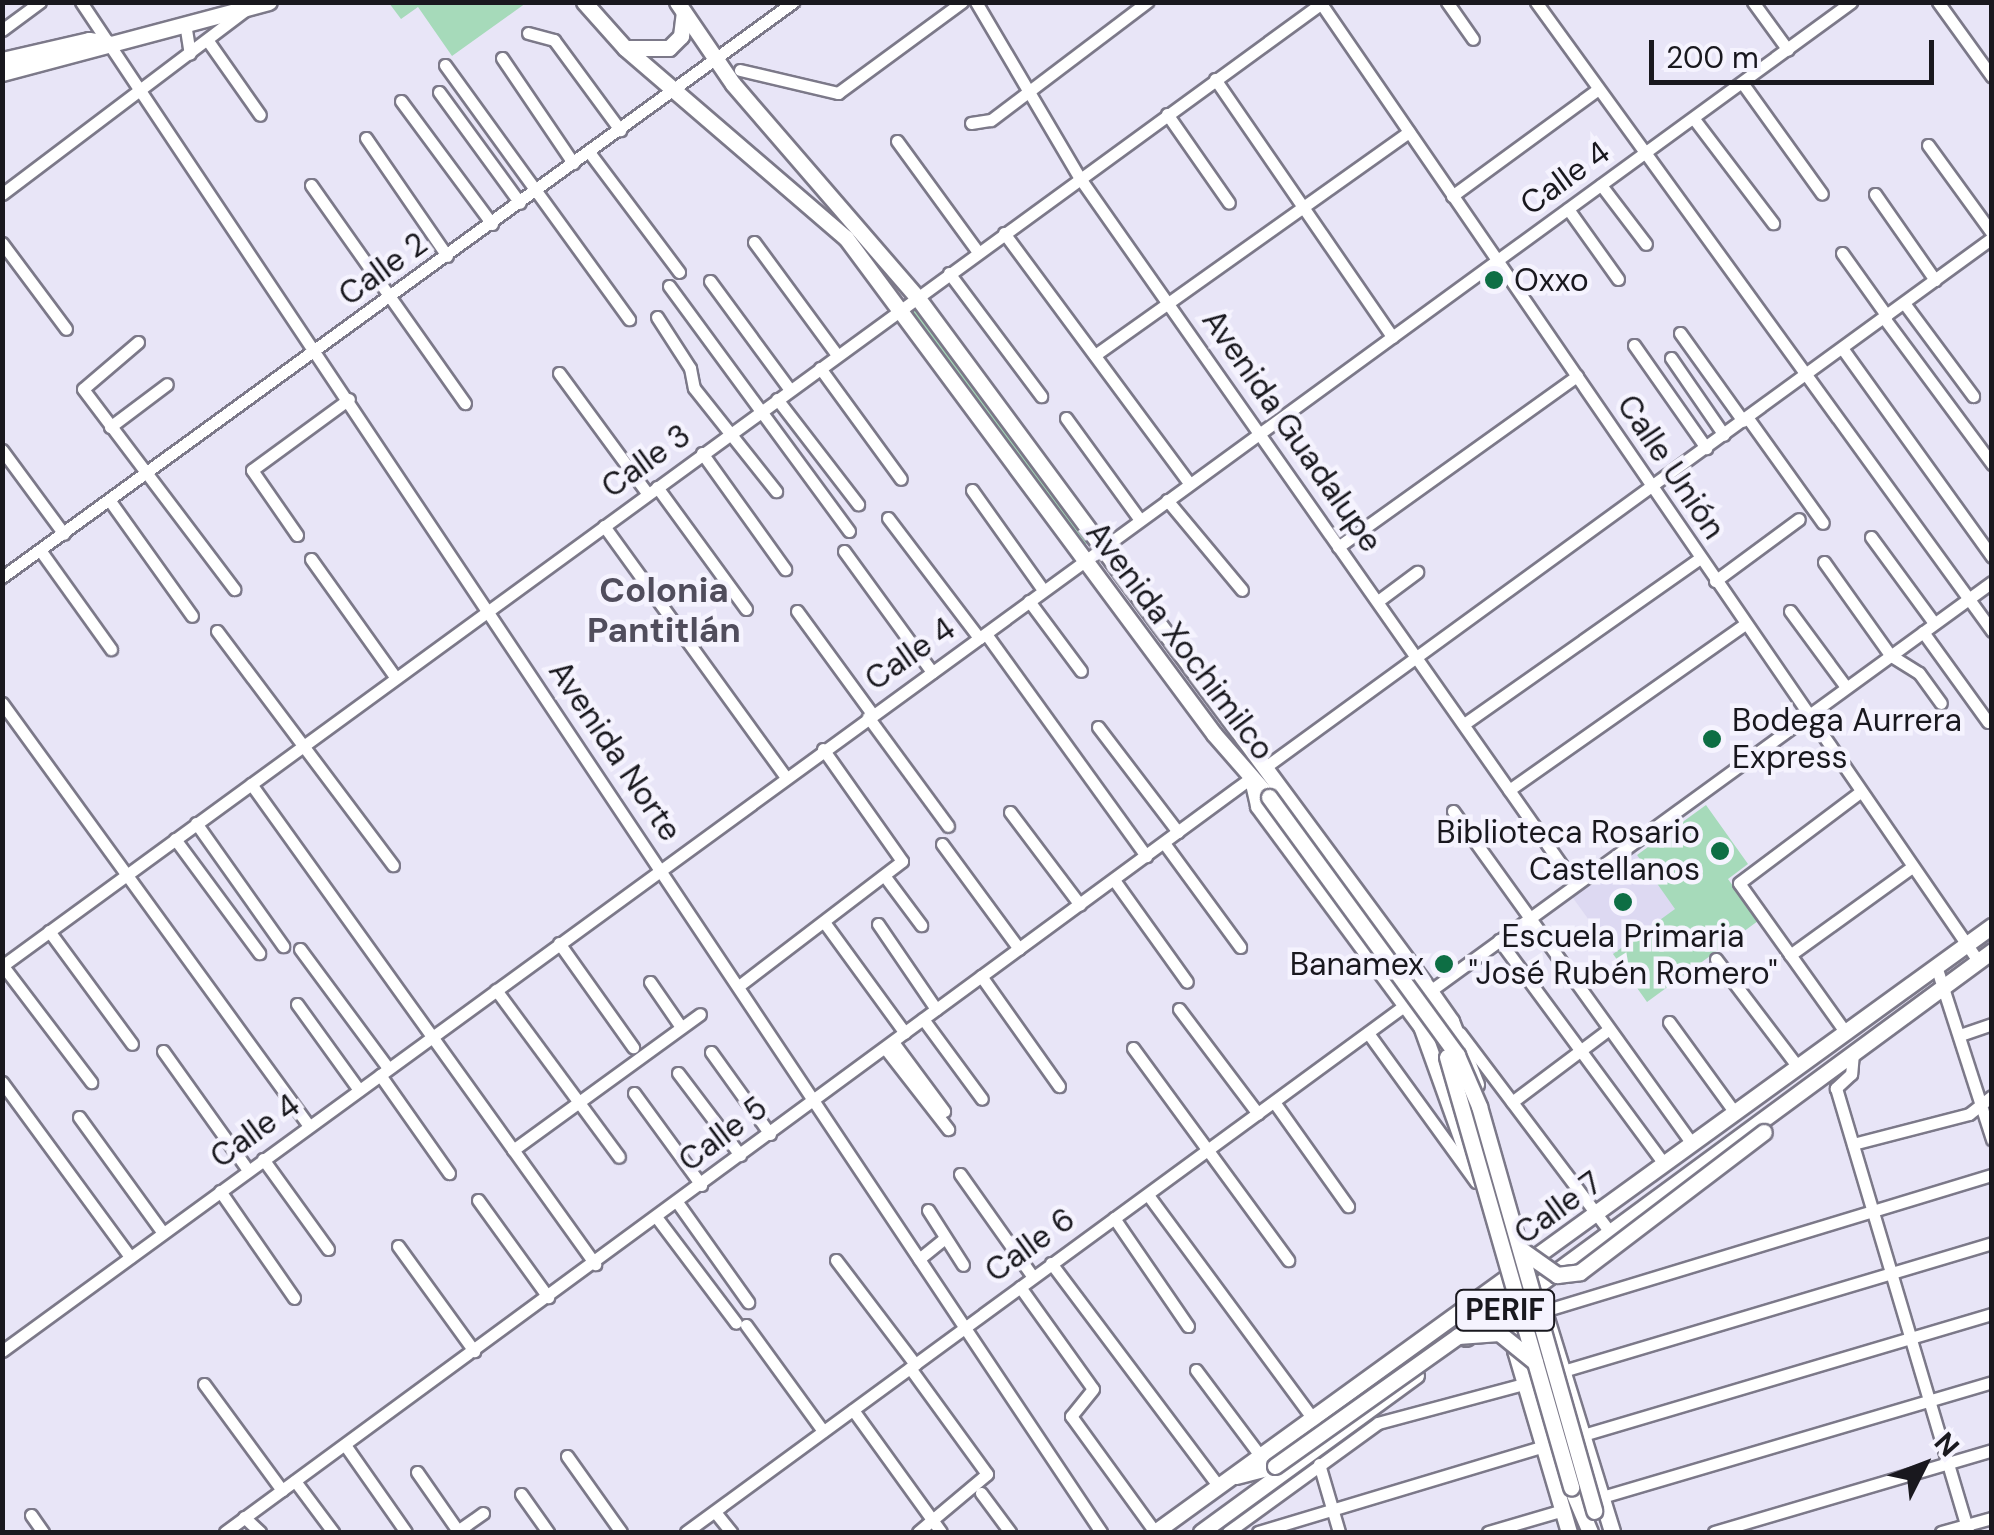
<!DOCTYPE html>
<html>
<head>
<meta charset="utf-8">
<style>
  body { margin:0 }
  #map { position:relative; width:1994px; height:1535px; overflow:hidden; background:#e8e5f7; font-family:"DM Sans",sans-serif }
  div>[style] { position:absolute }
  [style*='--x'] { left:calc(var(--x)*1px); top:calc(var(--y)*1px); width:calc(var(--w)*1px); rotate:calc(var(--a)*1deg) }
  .built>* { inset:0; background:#ddd9f2; transform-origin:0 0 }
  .green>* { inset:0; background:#a6daba; transform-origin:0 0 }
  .roads { filter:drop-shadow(2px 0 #7c7989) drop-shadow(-2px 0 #7c7989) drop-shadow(0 2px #7c7989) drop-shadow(0 -2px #7c7989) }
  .minor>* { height:11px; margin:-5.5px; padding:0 5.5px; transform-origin:5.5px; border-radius:5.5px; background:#fff }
  .major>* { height:15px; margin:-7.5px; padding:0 7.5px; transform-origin:7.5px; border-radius:7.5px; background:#fff }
  .bridges { filter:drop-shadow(2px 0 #7c7989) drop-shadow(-2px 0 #7c7989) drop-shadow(0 2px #7c7989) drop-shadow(0 -2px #7c7989) }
  .major-bridge>* { height:15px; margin:-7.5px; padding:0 7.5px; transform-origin:7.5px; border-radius:7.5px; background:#fff }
  .dots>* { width:28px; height:28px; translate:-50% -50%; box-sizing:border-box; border:5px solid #f5f3fe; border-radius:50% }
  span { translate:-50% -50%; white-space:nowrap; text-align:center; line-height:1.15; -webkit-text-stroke:9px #f5f3fe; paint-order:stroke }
  .shield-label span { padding:2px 8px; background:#f5f3fe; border:2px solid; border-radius:8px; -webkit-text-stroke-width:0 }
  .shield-label { font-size:30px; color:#19181e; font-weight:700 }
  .street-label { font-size:32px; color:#19181e }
  .poi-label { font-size:32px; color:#19181e }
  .left { translate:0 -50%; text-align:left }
  .right { translate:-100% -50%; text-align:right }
  .neighbourhood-label { font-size:35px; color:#504d5c; font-weight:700 }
  .frame { position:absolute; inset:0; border:5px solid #19181e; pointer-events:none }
  .north { position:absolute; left:1874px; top:1415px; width:100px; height:100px; -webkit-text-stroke:8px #f5f3fe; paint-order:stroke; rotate:48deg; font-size:28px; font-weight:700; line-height:40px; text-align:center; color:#19181e }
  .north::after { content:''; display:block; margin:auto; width:35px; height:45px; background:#19181e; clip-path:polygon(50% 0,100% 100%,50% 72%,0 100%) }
  .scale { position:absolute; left:1649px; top:40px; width:285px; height:45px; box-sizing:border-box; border:5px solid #19181e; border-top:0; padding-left:12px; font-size:30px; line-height:35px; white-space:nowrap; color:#19181e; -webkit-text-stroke:8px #f5f3fe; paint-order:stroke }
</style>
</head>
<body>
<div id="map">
  <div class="built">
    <div style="left:1634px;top:851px;width:72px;height:77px;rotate:54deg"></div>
  </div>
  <div class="green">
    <div style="clip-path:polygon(389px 3px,526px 3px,452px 56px,418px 7px,401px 19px)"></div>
    <div style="left:918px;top:304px;width:293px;height:11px;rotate:54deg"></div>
    <div style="clip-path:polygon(1706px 805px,1748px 864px,1728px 879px,1758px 921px,1647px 1002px,1613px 954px,1675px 909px,1637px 855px)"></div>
  </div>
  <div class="roads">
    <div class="minor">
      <div style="--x:81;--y:2;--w:1839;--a:56.31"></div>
      <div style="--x:976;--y:2;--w:203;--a:59.5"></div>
      <div style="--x:1079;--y:177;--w:864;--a:54.95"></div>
      <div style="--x:1320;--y:2;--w:1163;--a:55.54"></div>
      <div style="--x:1447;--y:2;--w:45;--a:54.9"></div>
      <div style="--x:1536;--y:2;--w:777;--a:54.06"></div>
      <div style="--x:1753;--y:2;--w:59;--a:53.9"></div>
      <div style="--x:1938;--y:2;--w:92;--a:54.2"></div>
      <div style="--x:185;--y:23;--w:31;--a:81"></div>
      <div style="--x:2;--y:30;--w:47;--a:-36.4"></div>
      <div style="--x:528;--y:33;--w:27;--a:15"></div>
      <div style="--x:554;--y:40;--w:112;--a:53.7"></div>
      <div style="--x:208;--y:41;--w:90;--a:54.9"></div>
      <div style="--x:502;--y:58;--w:127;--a:55.9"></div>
      <div style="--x:445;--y:65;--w:314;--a:54.1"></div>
      <div style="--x:740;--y:70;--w:101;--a:13.2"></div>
      <div style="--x:838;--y:93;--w:154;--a:-36.3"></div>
      <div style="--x:1215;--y:79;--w:313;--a:55.5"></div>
      <div style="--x:1743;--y:84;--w:135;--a:54.3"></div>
      <div style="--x:439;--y:92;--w:137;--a:53.9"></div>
      <div style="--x:401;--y:101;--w:153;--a:53.5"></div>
      <div style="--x:1167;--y:114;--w:108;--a:55.1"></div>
      <div style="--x:1694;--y:119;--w:131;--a:52.8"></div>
      <div style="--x:971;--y:123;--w:20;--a:-9"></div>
      <div style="--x:991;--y:120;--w:196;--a:-37.1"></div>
      <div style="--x:366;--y:138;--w:143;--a:55.5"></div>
      <div style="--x:897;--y:141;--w:137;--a:53.9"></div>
      <div style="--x:1928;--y:145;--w:109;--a:54"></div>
      <div style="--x:589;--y:152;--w:150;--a:53.1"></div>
      <div style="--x:311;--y:185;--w:267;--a:54.8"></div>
      <div style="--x:1601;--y:185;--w:74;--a:52.7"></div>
      <div style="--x:2;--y:194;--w:305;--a:-37.1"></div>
      <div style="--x:1875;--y:194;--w:105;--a:55.1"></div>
      <div style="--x:1452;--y:196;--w:180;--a:-36.2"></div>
      <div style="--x:1568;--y:209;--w:86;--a:54.5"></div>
      <div style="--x:1004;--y:233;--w:312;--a:53.5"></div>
      <div style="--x:754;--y:242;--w:140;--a:53.7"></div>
      <div style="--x:2;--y:243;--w:107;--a:53.3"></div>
      <div style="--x:1842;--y:253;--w:77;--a:54.5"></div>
      <div style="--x:949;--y:273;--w:154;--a:53.2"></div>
      <div style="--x:710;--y:281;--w:135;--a:53.7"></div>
      <div style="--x:669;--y:286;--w:304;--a:53.7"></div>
      <div style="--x:1904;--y:303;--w:116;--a:53.4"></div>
      <div style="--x:657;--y:317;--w:61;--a:57.1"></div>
      <div style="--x:690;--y:368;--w:20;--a:79"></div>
      <div style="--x:694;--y:388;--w:132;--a:51.5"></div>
      <div style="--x:1884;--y:318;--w:182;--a:53.5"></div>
      <div style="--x:1680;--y:333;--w:108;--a:54.4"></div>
      <div style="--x:138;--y:342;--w:72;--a:139.5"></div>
      <div style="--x:83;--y:389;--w:251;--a:52.9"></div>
      <div style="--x:1634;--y:345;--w:126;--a:55"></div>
      <div style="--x:1842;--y:348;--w:257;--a:54.3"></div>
      <div style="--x:1095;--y:355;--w:385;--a:-35.4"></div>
      <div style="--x:1671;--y:358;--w:93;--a:55.5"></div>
      <div style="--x:820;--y:368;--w:137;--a:53.9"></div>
      <div style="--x:559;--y:373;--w:150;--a:53.7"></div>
      <div style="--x:777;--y:399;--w:133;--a:52.4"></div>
      <div style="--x:1747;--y:417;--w:130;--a:54.4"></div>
      <div style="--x:1066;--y:418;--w:126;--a:54"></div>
      <div style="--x:110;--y:427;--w:71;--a:-37"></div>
      <div style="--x:2;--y:450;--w:104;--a:53.6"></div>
      <div style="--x:702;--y:453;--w:143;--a:54.4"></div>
      <div style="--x:657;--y:487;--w:151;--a:53.9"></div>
      <div style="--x:972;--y:490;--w:123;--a:54.6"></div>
      <div style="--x:1167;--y:500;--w:117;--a:50.2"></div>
      <div style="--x:110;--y:501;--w:141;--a:54.5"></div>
      <div style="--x:888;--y:518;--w:151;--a:52.8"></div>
      <div style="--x:604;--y:526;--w:310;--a:54.1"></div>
      <div style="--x:297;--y:535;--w:79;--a:-124.7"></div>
      <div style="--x:252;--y:470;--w:120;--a:-36.2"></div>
      <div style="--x:1871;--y:537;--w:107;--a:53.8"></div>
      <div style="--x:1338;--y:547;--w:294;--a:-35.6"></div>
      <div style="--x:40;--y:550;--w:122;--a:54.4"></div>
      <div style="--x:844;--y:551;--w:150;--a:54"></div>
      <div style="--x:311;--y:559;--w:146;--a:54.5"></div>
      <div style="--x:1824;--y:562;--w:114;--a:54.6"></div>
      <div style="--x:1890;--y:655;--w:34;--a:32"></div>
      <div style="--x:1919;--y:673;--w:37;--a:54"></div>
      <div style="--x:2;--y:577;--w:978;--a:-36.01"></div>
      <div style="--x:1715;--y:581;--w:104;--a:-36.4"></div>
      <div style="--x:1029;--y:601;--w:87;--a:53.4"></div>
      <div style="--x:1378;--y:601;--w:49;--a:-36.6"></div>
      <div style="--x:797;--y:611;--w:127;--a:53.9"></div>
      <div style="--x:1790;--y:611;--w:94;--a:53.6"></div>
      <div style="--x:217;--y:631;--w:293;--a:53.1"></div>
      <div style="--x:1923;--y:632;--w:111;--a:54.2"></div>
      <div style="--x:986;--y:634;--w:274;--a:54.2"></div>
      <div style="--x:2;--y:703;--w:523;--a:54.03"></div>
      <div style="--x:868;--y:717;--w:135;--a:53.7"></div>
      <div style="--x:1464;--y:724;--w:289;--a:-35.1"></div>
      <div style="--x:1098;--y:727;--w:132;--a:52.7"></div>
      <div style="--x:1264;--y:768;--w:900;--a:-36.06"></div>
      <div style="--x:251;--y:784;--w:591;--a:54.37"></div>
      <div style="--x:1509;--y:790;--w:289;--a:-35.1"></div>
      <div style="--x:1453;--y:811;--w:410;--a:54.3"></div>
      <div style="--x:1010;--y:812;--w:116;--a:53"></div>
      <div style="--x:196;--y:823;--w:151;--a:54.7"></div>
      <div style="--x:175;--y:839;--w:142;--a:53.6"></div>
      <div style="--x:1164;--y:843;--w:129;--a:53.8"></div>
      <div style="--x:942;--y:844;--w:130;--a:53.7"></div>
      <div style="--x:886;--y:878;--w:59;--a:53.3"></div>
      <div style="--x:1114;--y:880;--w:125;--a:54.4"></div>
      <div style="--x:824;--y:922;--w:137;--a:53.9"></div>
      <div style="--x:878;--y:924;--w:103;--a:55.7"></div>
      <div style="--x:49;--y:931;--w:140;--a:53.7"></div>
      <div style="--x:1499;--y:940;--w:278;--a:53.6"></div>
      <div style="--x:559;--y:943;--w:128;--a:54.6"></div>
      <div style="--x:300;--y:949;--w:148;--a:53.5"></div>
      <div style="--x:1790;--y:955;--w:150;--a:-35.8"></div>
      <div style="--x:1716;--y:959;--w:136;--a:52.8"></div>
      <div style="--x:2;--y:966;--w:1635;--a:-36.12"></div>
      <div style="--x:3;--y:966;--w:146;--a:52.8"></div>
      <div style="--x:1936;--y:966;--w:182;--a:72.1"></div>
      <div style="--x:981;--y:976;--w:135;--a:54.7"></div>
      <div style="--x:650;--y:982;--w:55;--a:55.4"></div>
      <div style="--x:740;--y:985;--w:204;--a:-37.4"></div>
      <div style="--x:902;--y:861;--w:137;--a:-125.2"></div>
      <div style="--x:496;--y:990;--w:207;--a:53.6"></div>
      <div style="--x:1430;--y:991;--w:695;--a:-36.05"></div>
      <div style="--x:297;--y:1004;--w:106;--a:54.2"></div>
      <div style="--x:1179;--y:1009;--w:131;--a:53"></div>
      <div style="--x:923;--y:1019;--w:99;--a:53.6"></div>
      <div style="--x:1669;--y:1022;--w:112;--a:54"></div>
      <div style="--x:1368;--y:1033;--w:184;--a:54.1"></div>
      <div style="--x:1460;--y:1033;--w:249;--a:53"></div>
      <div style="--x:1846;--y:1033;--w:184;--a:-125.5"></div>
      <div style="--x:1739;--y:883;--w:150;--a:-36.9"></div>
      <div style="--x:1960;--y:1035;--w:34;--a:-19"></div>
      <div style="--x:893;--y:1042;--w:86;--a:53.5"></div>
      <div style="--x:885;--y:1048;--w:103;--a:52.1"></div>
      <div style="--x:1133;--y:1048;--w:263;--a:53.8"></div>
      <div style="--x:163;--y:1051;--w:146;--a:54.5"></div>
      <div style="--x:711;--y:1052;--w:101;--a:54.3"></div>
      <div style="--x:1853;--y:1053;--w:21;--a:95"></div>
      <div style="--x:1851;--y:1074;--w:21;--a:137"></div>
      <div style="--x:1836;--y:1088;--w:463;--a:73.4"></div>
      <div style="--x:678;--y:1073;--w:103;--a:52.9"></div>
      <div style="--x:380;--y:1075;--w:120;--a:54.9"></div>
      <div style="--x:2;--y:1082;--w:217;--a:53.8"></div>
      <div style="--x:634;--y:1093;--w:114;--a:53.9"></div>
      <div style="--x:1274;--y:1102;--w:128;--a:54.6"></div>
      <div style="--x:1512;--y:1102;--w:120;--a:-36.9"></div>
      <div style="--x:79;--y:1117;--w:143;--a:54.1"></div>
      <div style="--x:1853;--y:1144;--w:120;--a:-14.5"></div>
      <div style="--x:1969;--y:1114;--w:29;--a:-38"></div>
      <div style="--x:513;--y:1150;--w:231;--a:-36"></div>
      <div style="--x:263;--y:1159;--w:111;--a:54.2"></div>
      <div style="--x:960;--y:1174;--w:126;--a:54.7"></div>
      <div style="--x:220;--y:1191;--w:130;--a:55.3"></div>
      <div style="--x:1148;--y:1195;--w:280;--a:53.6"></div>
      <div style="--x:478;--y:1200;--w:120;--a:54.2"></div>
      <div style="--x:677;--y:1202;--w:123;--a:54.6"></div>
      <div style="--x:928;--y:1210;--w:65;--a:57.5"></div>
      <div style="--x:657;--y:1218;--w:131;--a:53"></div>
      <div style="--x:1114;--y:1218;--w:131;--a:55.6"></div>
      <div style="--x:398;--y:1246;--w:130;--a:54.1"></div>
      <div style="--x:919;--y:1259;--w:33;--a:-39"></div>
      <div style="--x:836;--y:1260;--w:131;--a:52.8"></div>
      <div style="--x:1051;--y:1263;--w:280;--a:53.1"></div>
      <div style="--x:1020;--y:1287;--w:125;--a:54.4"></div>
      <div style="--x:1093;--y:1389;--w:35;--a:129"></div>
      <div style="--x:1071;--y:1416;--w:143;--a:54.1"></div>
      <div style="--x:1544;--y:1311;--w:468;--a:-16.9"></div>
      <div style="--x:746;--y:1325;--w:131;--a:54"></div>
      <div style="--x:2;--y:1351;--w:2289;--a:-36.11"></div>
      <div style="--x:910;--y:1368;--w:131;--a:54"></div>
      <div style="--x:987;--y:1474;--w:90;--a:140"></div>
      <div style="--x:1196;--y:1370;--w:109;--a:53.2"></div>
      <div style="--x:1563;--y:1371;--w:448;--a:-16.6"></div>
      <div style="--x:204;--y:1384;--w:132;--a:53.7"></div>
      <div style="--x:853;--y:1410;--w:150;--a:54.2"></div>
      <div style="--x:1583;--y:1435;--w:427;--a:-16.5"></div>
      <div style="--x:345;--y:1445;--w:106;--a:55"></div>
      <div style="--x:567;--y:1456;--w:93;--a:54.6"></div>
      <div style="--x:1319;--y:1464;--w:71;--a:73.6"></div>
      <div style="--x:417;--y:1472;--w:72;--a:55.2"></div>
      <div style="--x:295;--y:1481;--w:64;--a:53.3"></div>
      <div style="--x:981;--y:1493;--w:49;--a:53.4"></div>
      <div style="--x:521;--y:1494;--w:47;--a:54.6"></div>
      <div style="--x:1602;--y:1497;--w:407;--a:-16.4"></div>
      <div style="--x:715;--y:1512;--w:26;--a:51"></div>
      <div style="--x:31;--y:1515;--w:21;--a:55"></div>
      <div style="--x:244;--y:1517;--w:22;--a:43"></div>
      <div style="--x:225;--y:1532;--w:1275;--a:-36.32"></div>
      <div style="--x:456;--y:1532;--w:33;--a:-35"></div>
      <div style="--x:686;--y:1532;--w:895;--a:-36.23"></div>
      <div style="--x:1228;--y:1532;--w:185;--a:-36"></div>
      <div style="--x:1378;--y:1423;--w:151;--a:-15"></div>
      <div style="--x:1258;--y:1532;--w:299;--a:-16.7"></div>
      <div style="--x:1488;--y:1532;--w:78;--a:-16.3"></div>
      <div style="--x:1714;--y:1532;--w:290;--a:-16.4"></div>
      <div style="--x:1941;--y:1532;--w:53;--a:-15.4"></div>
    </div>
    <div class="major">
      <div style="--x:584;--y:2;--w:62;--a:48.3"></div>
      <div style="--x:625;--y:48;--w:291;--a:40.7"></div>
      <div style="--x:846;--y:238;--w:618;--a:53.43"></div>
      <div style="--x:1214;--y:734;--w:84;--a:48.9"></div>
      <div style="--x:677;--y:2;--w:99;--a:55.7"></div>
      <div style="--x:733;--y:84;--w:281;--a:49.2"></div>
      <div style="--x:917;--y:297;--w:863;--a:53.53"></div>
      <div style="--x:1430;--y:991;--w:37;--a:55"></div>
      <div style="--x:1451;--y:1021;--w:68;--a:68.4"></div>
      <div style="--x:629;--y:48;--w:40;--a:0"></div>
      <div style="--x:669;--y:48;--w:17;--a:-45"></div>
      <div style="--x:681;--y:36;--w:23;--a:-83"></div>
      <div style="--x:2;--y:60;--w:89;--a:-12.9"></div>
      <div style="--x:89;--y:40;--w:19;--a:9"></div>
      <div style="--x:2;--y:73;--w:276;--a:-14.9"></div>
      <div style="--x:1252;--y:779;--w:28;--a:77"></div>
      <div style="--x:1258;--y:806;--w:274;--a:53.5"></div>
      <div style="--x:1421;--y:1026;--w:145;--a:70.2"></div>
      <div style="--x:1509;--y:1300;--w:50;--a:83.2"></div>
      <div style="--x:1515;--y:1350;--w:190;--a:73.5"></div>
      <div style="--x:1541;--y:1302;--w:241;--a:72.8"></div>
      <div style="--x:1466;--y:1338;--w:653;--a:-36.34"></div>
      <div style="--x:1236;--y:1476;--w:40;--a:-14.4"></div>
      <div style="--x:1571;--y:1487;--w:49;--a:67.1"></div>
      <div style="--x:1155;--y:1532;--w:1033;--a:-35.91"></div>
      <div style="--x:1201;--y:1532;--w:266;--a:-36.1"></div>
    </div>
  </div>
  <div class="bridges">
    <div class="major-bridge">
      <div style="--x:1269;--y:797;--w:319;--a:53.9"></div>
      <div style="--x:1457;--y:1055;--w:56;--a:66.7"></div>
      <div style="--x:1479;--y:1106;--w:421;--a:74.1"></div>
      <div style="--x:1447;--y:1057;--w:448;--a:73.9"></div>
      <div style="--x:1523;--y:1251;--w:42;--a:35.2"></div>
      <div style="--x:1557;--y:1275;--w:23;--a:-7"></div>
      <div style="--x:1580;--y:1272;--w:231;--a:-37.3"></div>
      <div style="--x:1275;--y:1466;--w:224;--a:-35.4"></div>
      <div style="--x:1458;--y:1336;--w:41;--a:-4.2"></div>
      <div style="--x:1499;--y:1333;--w:46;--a:38.9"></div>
    </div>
  </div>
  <div class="dots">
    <div style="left:1494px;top:280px;background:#0d6e44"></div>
    <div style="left:1712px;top:739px;background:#0d6e44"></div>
    <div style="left:1720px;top:851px;background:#0d6e44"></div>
    <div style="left:1623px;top:902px;background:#0d6e44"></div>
    <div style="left:1444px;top:964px;background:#0d6e44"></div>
  </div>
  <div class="shield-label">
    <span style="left:1505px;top:1310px">PERIF</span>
  </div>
  <div class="street-label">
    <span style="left:1565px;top:178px;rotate:-36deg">Calle 4</span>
    <span style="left:383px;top:269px;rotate:-36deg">Calle 2</span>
    <span style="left:1292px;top:431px;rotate:55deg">Avenida Guadalupe</span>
    <span style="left:646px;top:461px;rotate:-36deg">Calle 3</span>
    <span style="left:1671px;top:467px;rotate:56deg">Calle Unión</span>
    <span style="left:1180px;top:641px;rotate:53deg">Avenida Xochimilco</span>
    <span style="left:910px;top:654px;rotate:-35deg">Calle 4</span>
    <span style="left:615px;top:751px;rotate:56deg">Avenida Norte</span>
    <span style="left:255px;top:1131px;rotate:-36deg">Calle 4</span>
    <span style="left:723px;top:1134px;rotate:-37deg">Calle 5</span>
    <span style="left:1558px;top:1208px;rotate:-36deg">Calle 7</span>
    <span style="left:1030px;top:1245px;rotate:-36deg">Calle 6</span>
  </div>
  <div class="poi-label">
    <span class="left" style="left:1514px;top:280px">Oxxo</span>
    <span class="left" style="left:1732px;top:739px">Bodega Aurrera<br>Express</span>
    <span class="right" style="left:1700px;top:851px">Biblioteca Rosario<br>Castellanos</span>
    <span style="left:1623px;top:955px">Escuela Primaria<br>"José Rubén Romero"</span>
    <span class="right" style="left:1424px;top:964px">Banamex</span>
  </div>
  <div class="neighbourhood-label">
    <span style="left:664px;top:610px">Colonia<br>Pantitlán</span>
  </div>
  <div class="frame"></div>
  <div class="north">N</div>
  <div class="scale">200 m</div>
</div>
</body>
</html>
